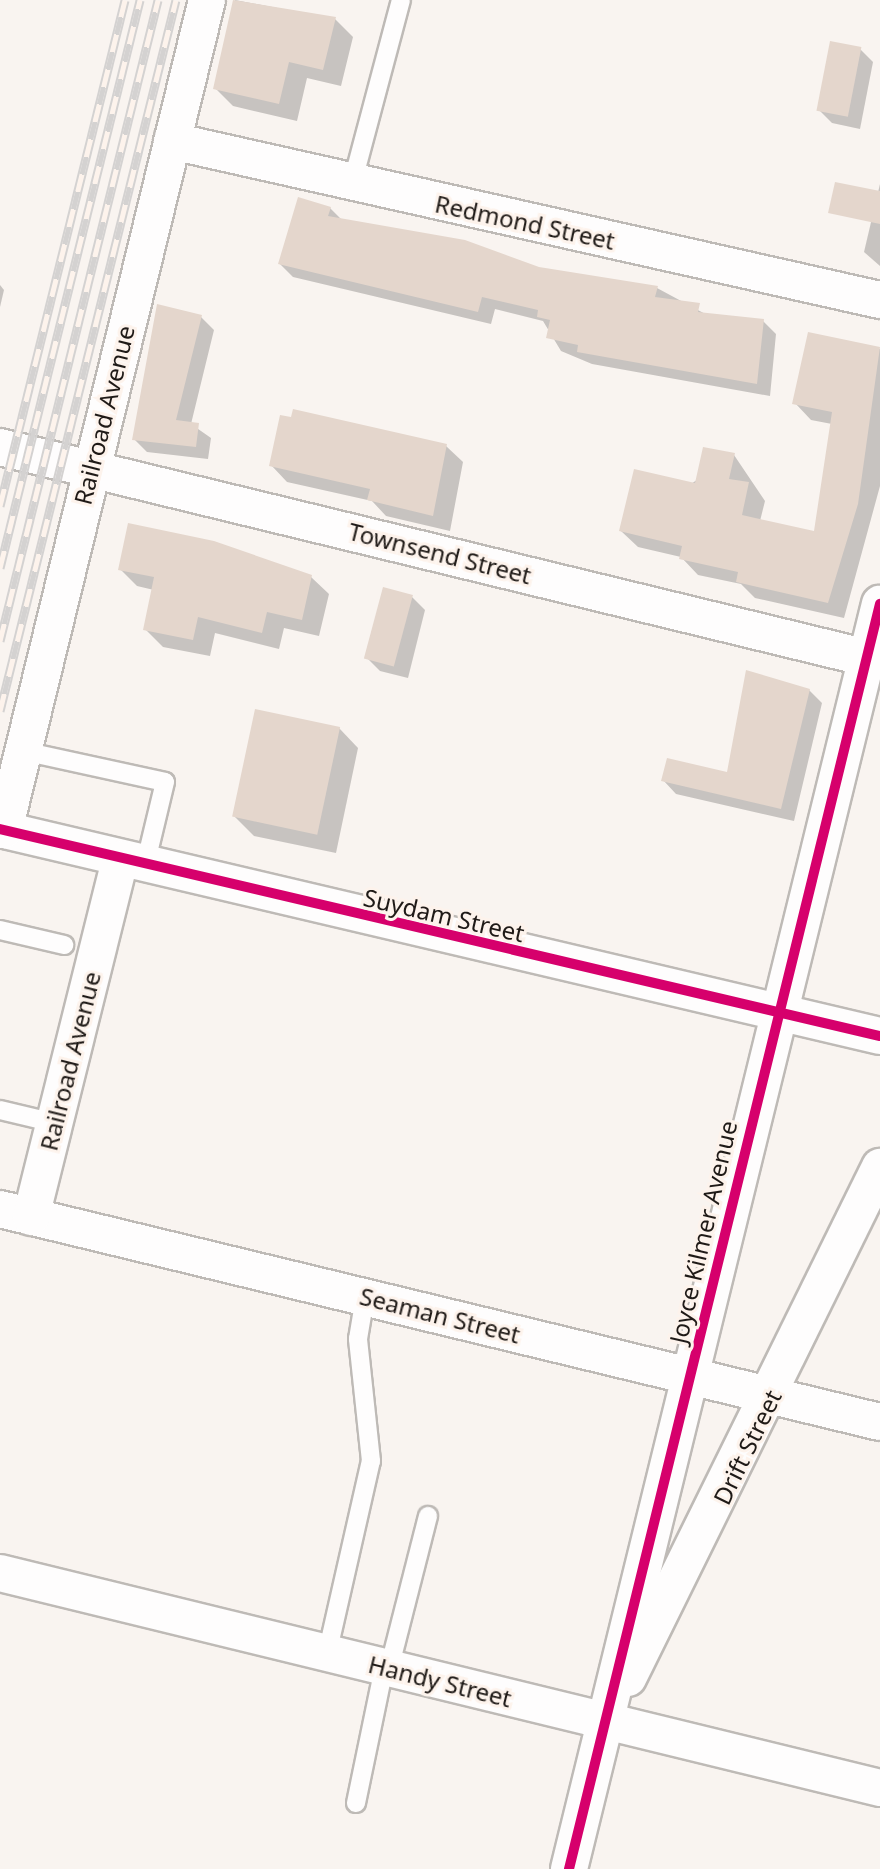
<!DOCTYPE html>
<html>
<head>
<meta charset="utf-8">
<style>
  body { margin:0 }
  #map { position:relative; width:880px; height:1869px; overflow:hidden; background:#f9f4f0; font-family:"Noto Sans",sans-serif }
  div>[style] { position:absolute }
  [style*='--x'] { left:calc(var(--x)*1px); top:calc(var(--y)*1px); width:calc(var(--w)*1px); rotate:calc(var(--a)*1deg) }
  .shadow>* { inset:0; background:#0003 }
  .building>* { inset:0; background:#e4d6cc; transform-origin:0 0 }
  .roads { filter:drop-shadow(2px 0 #bebab6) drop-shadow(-2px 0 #bebab6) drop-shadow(0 2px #bebab6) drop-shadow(0 -2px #bebab6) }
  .lane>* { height:18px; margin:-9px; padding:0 9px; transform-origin:9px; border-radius:9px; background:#fefdfd }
  .street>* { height:36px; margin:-18px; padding:0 18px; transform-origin:18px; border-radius:18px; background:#fefdfd }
  .rail>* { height:9px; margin-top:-4.5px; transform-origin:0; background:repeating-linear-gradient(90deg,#fdf3ec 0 18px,#d4d2d1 0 36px); box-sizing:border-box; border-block:2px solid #d4d2d1 }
  .cycleway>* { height:10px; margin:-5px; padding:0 5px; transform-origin:5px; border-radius:5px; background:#d6006c }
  span { translate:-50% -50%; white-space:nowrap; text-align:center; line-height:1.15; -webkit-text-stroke:6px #fdf3ec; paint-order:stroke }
  .street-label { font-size:24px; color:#1f1a17 }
</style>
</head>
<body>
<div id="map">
  <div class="shadow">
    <div style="clip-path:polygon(235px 0,335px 19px,353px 37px,341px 86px,307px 78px,297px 121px,233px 106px,215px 88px)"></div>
    <div style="clip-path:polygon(860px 49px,873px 62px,860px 129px,832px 123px,819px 110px)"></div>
    <div style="clip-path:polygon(880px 184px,880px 266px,864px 252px)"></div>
    <div style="clip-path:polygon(330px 208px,342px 220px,538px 269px,657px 288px,709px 316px,763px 321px,776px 334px,770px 396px,592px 364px,561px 351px,543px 321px,495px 309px,491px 324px,293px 277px,280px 264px)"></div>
    <div style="clip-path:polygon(0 285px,4px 290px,0 307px)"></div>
    <div style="clip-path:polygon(201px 317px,214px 330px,191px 424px,211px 438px,208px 459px,147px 452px,134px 439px)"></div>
    <div style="clip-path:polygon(809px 334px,880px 349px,880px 486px,844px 618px,755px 598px,741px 584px,698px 575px,681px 557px,638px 547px,621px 531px,734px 455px,765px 501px,760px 521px,815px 534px,832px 424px,811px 420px,795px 403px)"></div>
    <div style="clip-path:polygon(446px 446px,463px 462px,450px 531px,386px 516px,372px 501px,287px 482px,271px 465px)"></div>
    <div style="clip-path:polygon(120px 569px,311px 577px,329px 594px,319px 636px,284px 628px,279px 649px,215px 633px,210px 656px,163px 647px,145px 629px,154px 590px,137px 586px)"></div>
    <div style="clip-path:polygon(412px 597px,425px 610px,408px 678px,380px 671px,367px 658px)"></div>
    <div style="clip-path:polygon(809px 690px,822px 703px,794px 821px,676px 794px,663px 780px,729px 774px)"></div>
    <div style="clip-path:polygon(339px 728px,358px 748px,336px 853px,254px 836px,234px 816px)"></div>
  </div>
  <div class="building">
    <div style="clip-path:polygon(233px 0,336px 17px,323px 70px,289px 62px,279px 104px,213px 89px)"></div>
    <div style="left:830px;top:41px;width:32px;height:71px;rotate:11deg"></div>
    <div style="clip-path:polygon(835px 182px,880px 191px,880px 224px,828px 213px)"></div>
    <div style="clip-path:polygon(298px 197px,331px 207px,328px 216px,465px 240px,539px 267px,658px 286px,655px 297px,700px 303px,698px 312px,764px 319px,757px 384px,577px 352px,578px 345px,546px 338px,550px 320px,537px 317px,538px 310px,482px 297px,478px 312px,278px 264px)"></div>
    <div style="clip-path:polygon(157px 304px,202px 315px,176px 420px,199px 423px,196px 447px,132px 440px)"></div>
    <div style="clip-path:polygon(808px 332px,880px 347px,858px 504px,828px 603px,736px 582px,738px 572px,679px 559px,682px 546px,619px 531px,634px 469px,695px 483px,703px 447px,735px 453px,729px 479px,749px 482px,742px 515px,814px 531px,832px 412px,792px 404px)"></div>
    <div style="clip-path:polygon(293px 409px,447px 444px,433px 516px,367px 500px,370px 489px,269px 466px,280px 415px,291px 417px)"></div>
    <div style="clip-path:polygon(128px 523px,214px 541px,312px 575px,302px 620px,267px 612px,262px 633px,198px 617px,193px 640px,143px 630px,154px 577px,118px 570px)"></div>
    <div style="left:383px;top:587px;width:31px;height:74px;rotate:15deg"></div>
    <div style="clip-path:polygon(746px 670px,810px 689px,781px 809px,661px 781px,667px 758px,727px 772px)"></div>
    <div style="left:255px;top:709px;width:87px;height:110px;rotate:12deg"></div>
  </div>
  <div class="roads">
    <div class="lane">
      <div style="--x:352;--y:184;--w:190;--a:-75.1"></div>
      <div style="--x:23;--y:751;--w:145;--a:12.3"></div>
      <div style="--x:165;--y:782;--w:85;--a:103.5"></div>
      <div style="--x:0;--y:930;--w:66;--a:13.2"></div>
      <div style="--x:0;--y:1110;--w:57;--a:13.3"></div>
      <div style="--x:327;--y:1654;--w:198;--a:-77.2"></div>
      <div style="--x:371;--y:1461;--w:123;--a:-96.1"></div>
      <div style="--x:358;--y:1339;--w:43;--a:-80.5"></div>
      <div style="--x:389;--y:1669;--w:158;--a:-75.7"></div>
      <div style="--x:356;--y:1803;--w:138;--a:-78.3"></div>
    </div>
    <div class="street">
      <div style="--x:172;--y:141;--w:726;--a:12.66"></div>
      <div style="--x:0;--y:447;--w:906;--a:13.67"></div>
      <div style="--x:0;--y:829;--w:904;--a:13.24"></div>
      <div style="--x:4;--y:830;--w:854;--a:-76.26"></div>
      <div style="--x:0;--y:1209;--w:905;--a:13.61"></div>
      <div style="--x:31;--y:1217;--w:369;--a:-76"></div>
      <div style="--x:0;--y:1573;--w:906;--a:13.73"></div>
      <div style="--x:628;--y:1678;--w:570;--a:-63.75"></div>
      <div style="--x:569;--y:1869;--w:1303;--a:-76.19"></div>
    </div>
  </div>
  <div class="rail">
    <div style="--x:0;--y:506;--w:521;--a:-76.12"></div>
    <div style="--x:0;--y:568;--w:585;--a:-76.15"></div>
    <div style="--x:0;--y:641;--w:660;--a:-76.15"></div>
    <div style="--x:0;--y:711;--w:732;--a:-76.1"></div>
  </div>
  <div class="cycleway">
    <div style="--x:0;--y:829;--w:904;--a:13.24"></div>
    <div style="--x:569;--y:1869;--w:1303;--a:-76.19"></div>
  </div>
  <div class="street-label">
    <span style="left:525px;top:222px;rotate:12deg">Redmond Street</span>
    <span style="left:104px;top:415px;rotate:-76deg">Railroad Avenue</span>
    <span style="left:440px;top:553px;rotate:14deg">Townsend Street</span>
    <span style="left:444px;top:915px;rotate:13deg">Suydam Street</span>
    <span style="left:70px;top:1061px;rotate:-76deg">Railroad Avenue</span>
    <span style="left:703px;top:1232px;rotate:-77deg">Joyce Kilmer Avenue</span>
    <span style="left:440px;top:1315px;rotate:14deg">Seaman Street</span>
    <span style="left:747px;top:1447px;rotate:-64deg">Drift Street</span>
    <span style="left:440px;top:1681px;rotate:14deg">Handy Street</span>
  </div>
</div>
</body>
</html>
